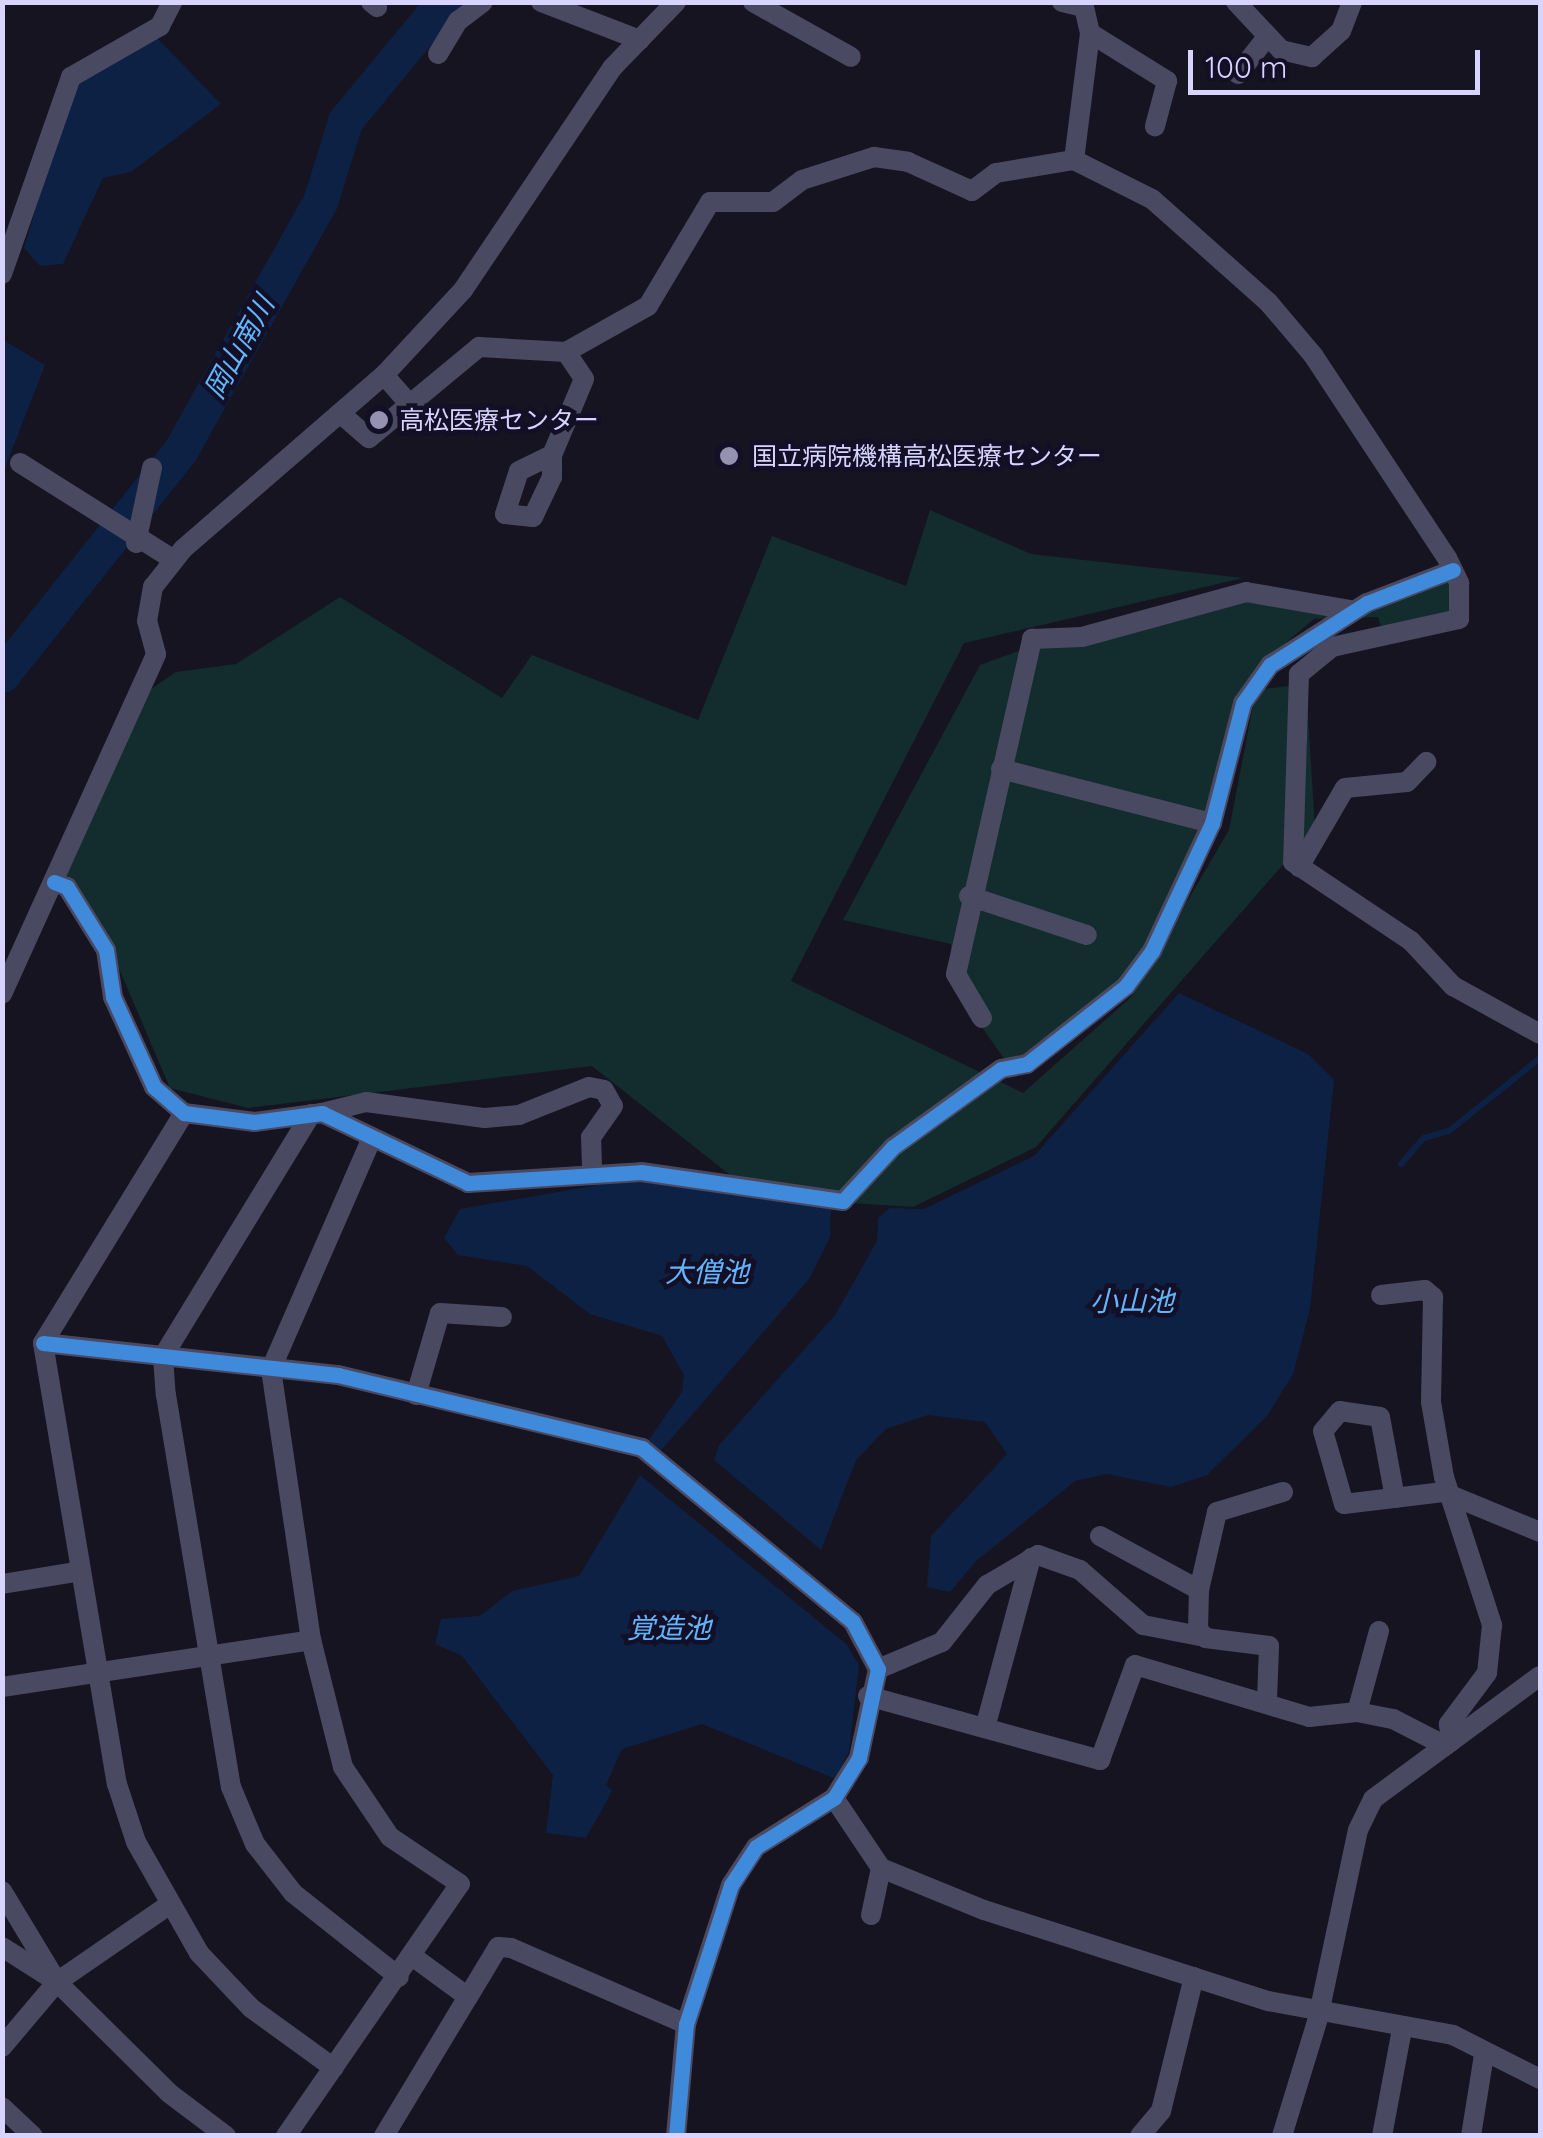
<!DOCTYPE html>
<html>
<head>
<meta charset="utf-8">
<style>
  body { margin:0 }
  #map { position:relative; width:1543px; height:2138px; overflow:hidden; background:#161421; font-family:Quicksand,"Noto Sans JP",sans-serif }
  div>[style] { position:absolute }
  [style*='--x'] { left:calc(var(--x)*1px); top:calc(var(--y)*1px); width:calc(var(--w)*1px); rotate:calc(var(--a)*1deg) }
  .green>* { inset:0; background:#132c2d }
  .water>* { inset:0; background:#0d2144 }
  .stream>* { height:6px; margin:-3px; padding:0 3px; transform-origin:3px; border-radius:3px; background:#0d2144 }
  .river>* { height:35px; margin:-17.5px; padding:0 17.5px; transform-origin:17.5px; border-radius:17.5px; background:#0d2144 }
  .street>* { height:20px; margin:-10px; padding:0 10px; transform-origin:10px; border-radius:10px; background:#4a4962 }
  .cycleway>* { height:15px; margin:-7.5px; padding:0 7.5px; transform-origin:7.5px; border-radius:7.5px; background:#408adc }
  .dots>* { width:28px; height:28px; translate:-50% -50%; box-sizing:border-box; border:5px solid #130f26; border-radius:50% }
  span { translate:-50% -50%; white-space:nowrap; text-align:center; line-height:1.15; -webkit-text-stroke:9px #130f26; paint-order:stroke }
  .poi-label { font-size:25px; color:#d9d4ff }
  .left { translate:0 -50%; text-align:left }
  .water-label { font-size:28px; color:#62b6ff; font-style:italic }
  .frame { position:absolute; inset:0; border:5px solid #d9d4ff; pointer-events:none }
  .scale { position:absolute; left:1188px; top:50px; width:292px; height:45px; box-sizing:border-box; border:5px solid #d9d4ff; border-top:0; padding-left:12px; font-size:30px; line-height:35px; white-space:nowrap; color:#d9d4ff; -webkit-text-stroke:8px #130f26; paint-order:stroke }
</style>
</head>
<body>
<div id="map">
  <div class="green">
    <div style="clip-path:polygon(930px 510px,1031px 554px,1243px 578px,964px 643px,791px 981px,1023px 1093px,1131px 997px,1229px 830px,1256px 690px,1306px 684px,1315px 828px,1036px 1147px,913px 1207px,758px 1197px,592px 1066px,248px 1108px,170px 1088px,114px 957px,65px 872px,148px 691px,176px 672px,236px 664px,340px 597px,502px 698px,532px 655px,698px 720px,772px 536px,906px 586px)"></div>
    <div style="clip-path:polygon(1452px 579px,1453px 619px,1382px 629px,1378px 617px,1314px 619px,1263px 662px,1236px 699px,1203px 825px,1148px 948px,1125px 982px,1011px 1069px,952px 984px,951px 944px,843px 920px,980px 665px,1041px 643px,1245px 597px,1314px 613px)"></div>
  </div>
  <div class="water">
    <div style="clip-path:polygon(156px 37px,221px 104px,131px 172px,103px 178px,63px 264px,40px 266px,24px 248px,73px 86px)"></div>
    <div style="clip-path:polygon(3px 340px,45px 365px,3px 473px)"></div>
    <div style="clip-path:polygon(1179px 993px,1308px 1054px,1334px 1080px,1310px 1309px,1293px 1374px,1267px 1416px,1207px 1475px,1171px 1487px,1107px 1474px,1075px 1481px,975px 1562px,950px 1592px,927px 1587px,931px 1536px,1007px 1454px,985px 1422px,928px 1415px,886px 1429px,856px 1460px,821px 1550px,714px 1460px,719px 1445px,835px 1315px,877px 1241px,878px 1218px,890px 1208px,924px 1209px,1034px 1156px)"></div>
    <div style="clip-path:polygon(627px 1180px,831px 1209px,830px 1237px,809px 1279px,659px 1453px,646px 1444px,682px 1392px,684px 1375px,662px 1336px,590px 1314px,527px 1266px,458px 1255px,444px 1238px,460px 1209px)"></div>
    <div style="clip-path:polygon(640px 1475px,846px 1644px,859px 1665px,849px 1751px,836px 1779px,702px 1724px,622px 1749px,606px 1785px,612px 1791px,586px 1838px,546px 1833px,553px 1775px,462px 1656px,435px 1644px,441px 1619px,480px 1616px,512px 1591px,579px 1576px)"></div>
  </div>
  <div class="stream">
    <div style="--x:1401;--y:1164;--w:35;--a:-49"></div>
    <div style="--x:1424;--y:1138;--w:26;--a:-16"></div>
    <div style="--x:1449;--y:1131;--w:117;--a:-38.7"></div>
  </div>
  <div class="river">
    <div style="--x:2;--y:675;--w:286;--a:-51.5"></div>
    <div style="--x:180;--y:451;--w:286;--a:-60.7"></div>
    <div style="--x:320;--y:202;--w:85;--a:-72.8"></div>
    <div style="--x:345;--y:121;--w:154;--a:-50.5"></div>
  </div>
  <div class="street">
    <div style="--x:371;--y:2;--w:8;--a:40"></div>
    <div style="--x:541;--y:2;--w:106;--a:21"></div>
    <div style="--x:753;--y:2;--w:112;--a:29.3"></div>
    <div style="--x:1062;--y:2;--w:22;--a:13"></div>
    <div style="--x:1236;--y:2;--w:66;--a:46.8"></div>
    <div style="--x:1281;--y:50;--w:32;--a:13"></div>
    <div style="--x:1312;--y:57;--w:39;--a:-42"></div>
    <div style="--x:1341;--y:31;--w:31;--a:-69"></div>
    <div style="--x:1090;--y:33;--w:91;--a:31.9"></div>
    <div style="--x:1167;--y:81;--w:47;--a:104.9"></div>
    <div style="--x:438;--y:54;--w:39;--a:-59"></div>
    <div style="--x:458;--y:21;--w:31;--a:-37"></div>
    <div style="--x:1238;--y:74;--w:47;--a:-51.9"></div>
    <div style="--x:1074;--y:160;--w:87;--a:26.6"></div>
    <div style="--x:1152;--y:199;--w:155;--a:41.6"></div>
    <div style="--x:1268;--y:302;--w:70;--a:49.7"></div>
    <div style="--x:1313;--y:355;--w:243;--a:56.6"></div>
    <div style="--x:1447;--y:558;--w:28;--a:64"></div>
    <div style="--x:1459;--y:583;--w:36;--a:90"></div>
    <div style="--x:1459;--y:619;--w:130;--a:167.6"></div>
    <div style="--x:1332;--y:647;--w:43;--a:140.7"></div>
    <div style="--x:1299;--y:674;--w:188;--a:91.8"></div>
    <div style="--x:1293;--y:862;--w:142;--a:33.8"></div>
    <div style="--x:1411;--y:941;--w:62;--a:47"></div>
    <div style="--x:1453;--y:986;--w:99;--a:28.9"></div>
    <div style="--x:2;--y:274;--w:209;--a:-70.7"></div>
    <div style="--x:71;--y:77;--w:103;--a:-29.8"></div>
    <div style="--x:160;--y:26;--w:27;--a:-63"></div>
    <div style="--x:566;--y:352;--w:94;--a:-29.3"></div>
    <div style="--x:648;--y:306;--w:121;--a:-59.2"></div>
    <div style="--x:710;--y:202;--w:63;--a:0"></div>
    <div style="--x:773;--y:202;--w:36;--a:-37"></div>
    <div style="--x:802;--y:180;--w:76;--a:-17.7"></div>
    <div style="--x:874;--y:157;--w:34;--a:8"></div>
    <div style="--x:908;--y:162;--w:70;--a:24.4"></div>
    <div style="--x:972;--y:191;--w:30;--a:-37"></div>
    <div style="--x:996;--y:173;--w:79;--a:-9.5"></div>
    <div style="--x:1074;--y:160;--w:128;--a:-82.8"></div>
    <div style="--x:1090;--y:33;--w:32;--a:-103"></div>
    <div style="--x:384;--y:375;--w:44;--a:48.7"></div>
    <div style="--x:341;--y:414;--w:37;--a:41"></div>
    <div style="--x:369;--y:438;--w:143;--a:-39.6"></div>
    <div style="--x:479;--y:347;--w:87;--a:3.3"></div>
    <div style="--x:566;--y:352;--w:32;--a:56"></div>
    <div style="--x:584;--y:379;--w:82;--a:112.8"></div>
    <div style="--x:552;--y:455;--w:22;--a:90"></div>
    <div style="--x:552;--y:477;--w:44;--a:115.4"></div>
    <div style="--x:533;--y:517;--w:28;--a:-174"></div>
    <div style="--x:505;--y:514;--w:45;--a:-72"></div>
    <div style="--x:519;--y:471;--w:37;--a:-26"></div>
    <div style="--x:20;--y:463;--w:182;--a:32.2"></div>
    <div style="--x:136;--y:543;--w:77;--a:-78"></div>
    <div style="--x:1001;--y:769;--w:218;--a:14.4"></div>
    <div style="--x:1299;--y:867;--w:91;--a:-59.8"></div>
    <div style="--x:1345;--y:788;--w:62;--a:-5.5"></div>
    <div style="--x:1407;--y:782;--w:28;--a:-46"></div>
    <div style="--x:54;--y:882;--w:14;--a:21"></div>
    <div style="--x:67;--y:887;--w:74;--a:58.2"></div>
    <div style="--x:106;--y:950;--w:48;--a:81.5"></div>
    <div style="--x:113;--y:997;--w:99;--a:65.5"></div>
    <div style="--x:154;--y:1087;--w:40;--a:41"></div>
    <div style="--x:184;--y:1113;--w:71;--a:7.3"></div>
    <div style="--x:254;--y:1122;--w:69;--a:-7.5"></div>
    <div style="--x:322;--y:1113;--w:162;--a:25.6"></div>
    <div style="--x:468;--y:1183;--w:173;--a:-3.6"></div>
    <div style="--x:641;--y:1172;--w:204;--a:8.2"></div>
    <div style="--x:843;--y:1201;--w:74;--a:-47.2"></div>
    <div style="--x:893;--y:1147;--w:133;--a:-35.8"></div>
    <div style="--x:1001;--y:1069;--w:26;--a:-11"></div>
    <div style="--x:1027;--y:1064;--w:126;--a:-38.2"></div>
    <div style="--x:1126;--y:986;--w:44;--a:-53.4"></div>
    <div style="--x:1152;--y:951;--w:141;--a:-64.9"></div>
    <div style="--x:1212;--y:823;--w:124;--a:-75.5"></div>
    <div style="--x:1243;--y:703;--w:47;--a:-54.6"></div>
    <div style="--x:1270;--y:665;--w:115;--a:-32.6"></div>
    <div style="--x:1367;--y:603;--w:92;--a:-21"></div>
    <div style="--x:969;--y:896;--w:124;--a:18.3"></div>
    <div style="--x:2;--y:994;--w:373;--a:-65.6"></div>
    <div style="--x:156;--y:654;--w:34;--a:-105"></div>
    <div style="--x:147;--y:621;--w:35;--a:-80"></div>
    <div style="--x:153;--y:587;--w:48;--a:-51.7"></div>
    <div style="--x:183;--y:549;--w:266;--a:-40.9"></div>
    <div style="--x:384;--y:375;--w:116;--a:-47.1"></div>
    <div style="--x:463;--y:290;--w:267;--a:-56.1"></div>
    <div style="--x:612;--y:68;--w:92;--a:-45.9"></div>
    <div style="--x:982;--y:1018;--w:51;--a:-120.6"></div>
    <div style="--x:956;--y:974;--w:344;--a:-77.2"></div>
    <div style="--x:1032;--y:639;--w:50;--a:-2.3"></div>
    <div style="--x:1082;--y:637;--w:170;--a:-15.3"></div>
    <div style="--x:1246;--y:592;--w:106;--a:9.8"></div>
    <div style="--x:184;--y:1113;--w:270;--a:121.5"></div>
    <div style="--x:43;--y:1343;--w:447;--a:80.5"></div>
    <div style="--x:117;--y:1784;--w:61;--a:71.9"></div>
    <div style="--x:136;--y:1842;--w:128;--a:60.4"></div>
    <div style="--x:199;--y:1953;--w:76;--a:46.6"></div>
    <div style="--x:251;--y:2008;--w:102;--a:35.9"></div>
    <div style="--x:322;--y:1113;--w:45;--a:-14"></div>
    <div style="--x:366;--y:1102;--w:120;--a:7.7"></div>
    <div style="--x:485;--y:1118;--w:34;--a:-5"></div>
    <div style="--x:519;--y:1115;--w:75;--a:-21.8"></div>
    <div style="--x:589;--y:1087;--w:15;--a:11"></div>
    <div style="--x:604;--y:1090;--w:18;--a:61"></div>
    <div style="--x:613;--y:1106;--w:38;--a:125"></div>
    <div style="--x:591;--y:1137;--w:34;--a:88"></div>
    <div style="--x:311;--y:1114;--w:284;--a:121.4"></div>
    <div style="--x:163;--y:1356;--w:39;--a:86"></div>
    <div style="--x:166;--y:1395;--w:397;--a:80.6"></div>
    <div style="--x:231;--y:1787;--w:62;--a:67.2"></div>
    <div style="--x:255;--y:1844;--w:62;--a:52.2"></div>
    <div style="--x:293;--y:1893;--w:135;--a:38.4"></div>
    <div style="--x:1381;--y:1295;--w:44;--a:-6.5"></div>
    <div style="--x:1425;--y:1290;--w:11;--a:41"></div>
    <div style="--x:1433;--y:1297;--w:105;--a:91.1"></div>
    <div style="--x:1431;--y:1402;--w:76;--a:80.2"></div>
    <div style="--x:1444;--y:1477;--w:156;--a:72"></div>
    <div style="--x:1492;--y:1625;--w:48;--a:95.9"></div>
    <div style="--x:1487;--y:1673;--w:64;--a:126.7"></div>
    <div style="--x:1449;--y:1724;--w:18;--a:84"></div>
    <div style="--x:43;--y:1343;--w:297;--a:6.2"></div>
    <div style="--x:338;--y:1375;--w:313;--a:13.5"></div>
    <div style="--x:642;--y:1448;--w:273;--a:39.5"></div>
    <div style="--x:853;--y:1622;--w:53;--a:62"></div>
    <div style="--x:878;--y:1669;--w:91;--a:102.1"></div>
    <div style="--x:859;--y:1758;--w:47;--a:122"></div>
    <div style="--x:834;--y:1798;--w:92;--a:147.9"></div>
    <div style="--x:756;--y:1847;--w:45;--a:123.3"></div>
    <div style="--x:731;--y:1885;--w:146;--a:107.9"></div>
    <div style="--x:686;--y:2024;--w:112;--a:95.1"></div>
    <div style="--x:416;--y:1395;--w:85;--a:-73.7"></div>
    <div style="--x:440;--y:1313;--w:62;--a:3.7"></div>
    <div style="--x:1395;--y:1498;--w:82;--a:-100.5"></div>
    <div style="--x:1380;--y:1417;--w:40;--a:-171.5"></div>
    <div style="--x:1340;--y:1411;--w:26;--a:130"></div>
    <div style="--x:1323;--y:1431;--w:76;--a:74"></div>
    <div style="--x:1344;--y:1504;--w:100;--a:-6.9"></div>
    <div style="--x:1443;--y:1492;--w:105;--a:22.4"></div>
    <div style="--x:1100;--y:1536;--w:113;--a:28.6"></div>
    <div style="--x:2;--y:1584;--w:80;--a:-9.3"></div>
    <div style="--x:878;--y:1669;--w:69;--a:-22.9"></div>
    <div style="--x:942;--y:1642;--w:73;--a:-51.7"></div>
    <div style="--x:987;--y:1585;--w:59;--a:-30.5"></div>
    <div style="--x:1038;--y:1555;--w:45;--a:19.7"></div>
    <div style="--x:1080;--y:1570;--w:84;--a:41.1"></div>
    <div style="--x:1143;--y:1625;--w:63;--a:11"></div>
    <div style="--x:2;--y:1687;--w:313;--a:-8.6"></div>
    <div style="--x:868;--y:1696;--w:241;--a:15.4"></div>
    <div style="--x:1100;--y:1760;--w:101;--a:-69.8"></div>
    <div style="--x:1135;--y:1665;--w:182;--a:16.6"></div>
    <div style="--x:1309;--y:1717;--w:48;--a:-5.9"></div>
    <div style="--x:1357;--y:1712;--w:37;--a:11"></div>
    <div style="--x:1393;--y:1719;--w:59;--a:27"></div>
    <div style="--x:1267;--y:1699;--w:53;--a:-87.8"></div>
    <div style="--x:1269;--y:1646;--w:64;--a:-172.8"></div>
    <div style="--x:1206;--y:1638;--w:11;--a:-135"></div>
    <div style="--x:1198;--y:1630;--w:40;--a:-88.6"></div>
    <div style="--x:1199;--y:1590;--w:80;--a:-77"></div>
    <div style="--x:1217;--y:1512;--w:69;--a:-16.9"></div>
    <div style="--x:1357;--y:1712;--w:84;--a:-74.8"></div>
    <div style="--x:985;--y:1728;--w:176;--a:-74.9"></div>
    <div style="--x:834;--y:1798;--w:84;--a:56.1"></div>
    <div style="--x:881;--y:1868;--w:111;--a:22.2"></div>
    <div style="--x:984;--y:1910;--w:298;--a:17.8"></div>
    <div style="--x:1268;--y:2001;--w:188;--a:10.4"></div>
    <div style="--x:1453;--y:2035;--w:97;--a:26.8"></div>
    <div style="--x:2;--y:1891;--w:106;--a:58.9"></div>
    <div style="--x:57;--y:1982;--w:158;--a:44.7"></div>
    <div style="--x:169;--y:2093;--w:71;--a:37"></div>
    <div style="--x:871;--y:1915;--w:48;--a:-78"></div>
    <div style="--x:2;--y:1947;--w:58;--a:32.3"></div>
    <div style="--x:412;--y:1956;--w:69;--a:36.2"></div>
    <div style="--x:468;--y:1997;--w:58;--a:-59"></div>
    <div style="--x:498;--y:1947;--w:13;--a:4"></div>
    <div style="--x:511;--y:1948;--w:191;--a:23.5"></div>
    <div style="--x:2;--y:2047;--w:85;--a:-49.8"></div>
    <div style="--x:57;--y:1982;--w:134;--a:-34.6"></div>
    <div style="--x:2;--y:2107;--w:42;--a:43.1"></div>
    <div style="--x:286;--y:2136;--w:306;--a:-55.4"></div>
    <div style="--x:460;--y:1884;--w:84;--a:-146.1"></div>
    <div style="--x:390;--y:1837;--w:84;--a:-123.9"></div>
    <div style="--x:343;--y:1767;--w:131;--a:-104.1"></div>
    <div style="--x:311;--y:1640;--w:274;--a:-98.4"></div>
    <div style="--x:271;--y:1369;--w:252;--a:-66.4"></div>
    <div style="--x:384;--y:2136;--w:162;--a:-58.9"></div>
    <div style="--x:1140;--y:2136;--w:33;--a:-50"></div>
    <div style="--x:1161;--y:2111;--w:138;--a:-76.2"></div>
    <div style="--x:1282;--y:2136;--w:123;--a:-73"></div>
    <div style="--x:1318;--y:2018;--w:192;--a:-78"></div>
    <div style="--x:1358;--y:1830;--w:34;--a:-64"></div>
    <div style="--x:1373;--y:1799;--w:207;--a:-36.4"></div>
    <div style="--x:1382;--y:2136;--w:109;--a:-79.4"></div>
    <div style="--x:1471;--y:2136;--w:82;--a:-80.9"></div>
  </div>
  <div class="cycleway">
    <div style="--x:54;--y:882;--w:14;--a:21"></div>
    <div style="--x:67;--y:887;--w:74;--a:58.2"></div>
    <div style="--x:106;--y:950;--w:48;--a:81.5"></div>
    <div style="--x:113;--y:997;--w:99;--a:65.5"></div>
    <div style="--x:154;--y:1087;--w:40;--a:41"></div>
    <div style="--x:184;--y:1113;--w:71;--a:7.3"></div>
    <div style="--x:254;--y:1122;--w:69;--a:-7.5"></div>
    <div style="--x:322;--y:1113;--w:162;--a:25.6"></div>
    <div style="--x:468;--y:1183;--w:173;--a:-3.6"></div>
    <div style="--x:641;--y:1172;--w:204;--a:8.2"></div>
    <div style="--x:843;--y:1201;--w:74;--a:-47.2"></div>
    <div style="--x:893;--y:1147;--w:133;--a:-35.8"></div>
    <div style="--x:1001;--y:1069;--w:26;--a:-11"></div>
    <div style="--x:1027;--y:1064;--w:126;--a:-38.2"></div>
    <div style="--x:1126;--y:986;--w:44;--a:-53.4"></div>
    <div style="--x:1152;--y:951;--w:141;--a:-64.9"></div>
    <div style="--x:1212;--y:823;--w:124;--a:-75.5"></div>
    <div style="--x:1243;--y:703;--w:47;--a:-54.6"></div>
    <div style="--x:1270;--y:665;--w:115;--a:-32.6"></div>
    <div style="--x:1367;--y:603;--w:92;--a:-21"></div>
    <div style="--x:43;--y:1343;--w:297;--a:6.2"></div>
    <div style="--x:338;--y:1375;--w:313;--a:13.5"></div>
    <div style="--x:642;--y:1448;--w:273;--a:39.5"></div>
    <div style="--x:853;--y:1622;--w:53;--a:62"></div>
    <div style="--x:878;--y:1669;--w:91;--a:102.1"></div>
    <div style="--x:859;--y:1758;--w:47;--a:122"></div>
    <div style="--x:834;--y:1798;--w:92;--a:147.9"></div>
    <div style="--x:756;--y:1847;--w:45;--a:123.3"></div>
    <div style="--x:731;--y:1885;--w:146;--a:107.9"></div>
    <div style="--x:686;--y:2024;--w:112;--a:95.1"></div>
  </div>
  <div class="dots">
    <div style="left:379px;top:420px;background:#9591b1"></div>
    <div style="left:729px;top:456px;background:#9591b1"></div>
  </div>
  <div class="poi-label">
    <span class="left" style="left:399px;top:420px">高松医療センター</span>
    <span class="left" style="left:752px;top:456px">国立病院機構高松医療センター</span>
  </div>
  <div class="water-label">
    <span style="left:239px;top:347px;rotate:-61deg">岡山南川</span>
    <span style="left:707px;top:1272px">大僧池</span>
    <span style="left:1132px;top:1301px">小山池</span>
    <span style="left:669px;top:1628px">覚造池</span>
  </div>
  <div class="frame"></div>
  <div class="scale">100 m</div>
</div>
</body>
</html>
